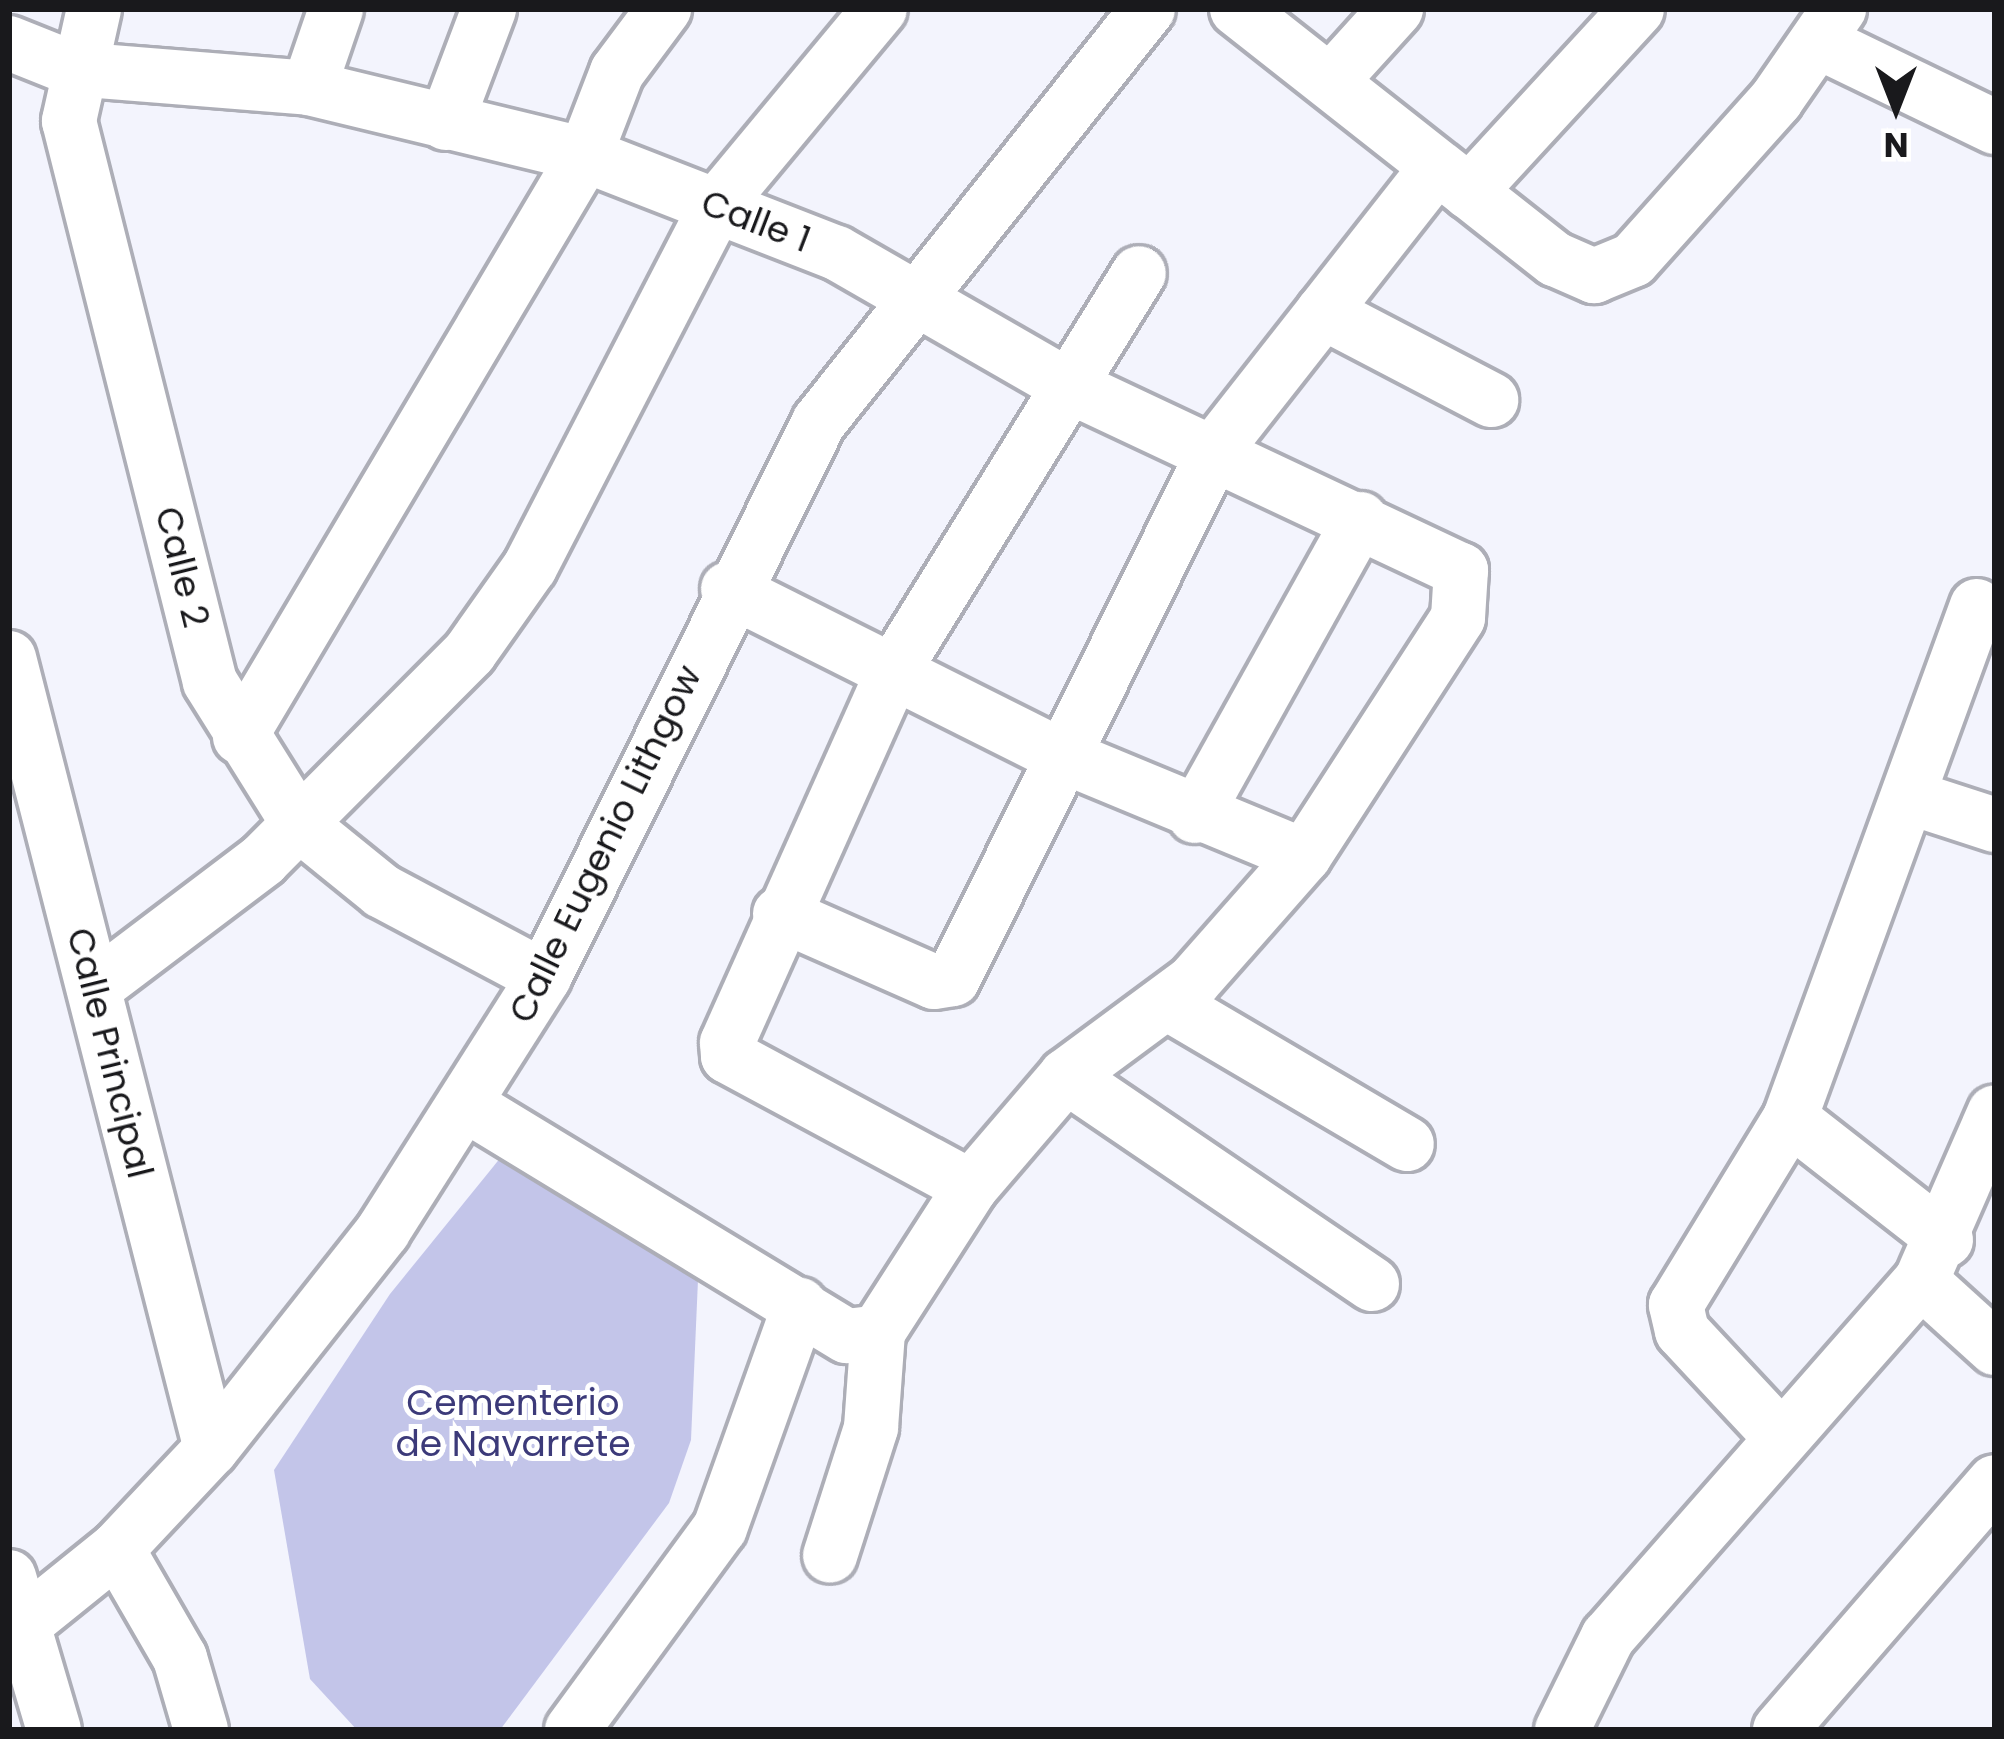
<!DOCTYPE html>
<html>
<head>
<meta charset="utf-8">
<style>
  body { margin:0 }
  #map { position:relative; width:2004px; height:1739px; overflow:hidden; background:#f3f4fd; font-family:Poppins,sans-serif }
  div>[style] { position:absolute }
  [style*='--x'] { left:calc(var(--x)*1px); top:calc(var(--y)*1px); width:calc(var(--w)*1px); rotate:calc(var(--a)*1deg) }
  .green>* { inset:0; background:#c3c5e9 }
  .roads { filter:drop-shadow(3px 0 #adaeb7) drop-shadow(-3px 0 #adaeb7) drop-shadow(0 3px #adaeb7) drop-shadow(0 -3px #adaeb7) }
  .minor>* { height:54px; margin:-27px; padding:0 27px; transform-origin:27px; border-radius:27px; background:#fff }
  span { translate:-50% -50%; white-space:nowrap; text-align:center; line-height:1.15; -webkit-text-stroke:10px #fff; paint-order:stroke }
  .street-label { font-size:36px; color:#19191c }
  .park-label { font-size:36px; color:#3c3a79 }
  .frame { position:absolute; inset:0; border:12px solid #19191c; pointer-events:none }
  .north { position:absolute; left:1836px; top:48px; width:120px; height:120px; -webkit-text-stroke:9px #fff; paint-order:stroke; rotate:180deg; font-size:33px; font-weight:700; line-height:48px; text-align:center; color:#19191c }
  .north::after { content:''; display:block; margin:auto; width:42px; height:54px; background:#19191c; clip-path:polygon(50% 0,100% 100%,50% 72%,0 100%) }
</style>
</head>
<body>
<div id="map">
  <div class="green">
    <div style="clip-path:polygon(523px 1130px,700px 1234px,691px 1440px,669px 1503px,500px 1730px,357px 1730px,310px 1679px,274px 1470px,390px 1294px)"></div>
  </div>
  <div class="roads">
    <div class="minor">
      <div style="--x:94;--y:9;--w:115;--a:102.6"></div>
      <div style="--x:69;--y:121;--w:578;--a:75.89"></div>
      <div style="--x:210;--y:682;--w:166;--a:58"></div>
      <div style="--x:298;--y:823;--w:108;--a:39"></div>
      <div style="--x:382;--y:891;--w:183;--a:28"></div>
      <div style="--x:1237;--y:9;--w:405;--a:38.2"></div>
      <div style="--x:1555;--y:259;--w:43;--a:23.6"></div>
      <div style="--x:1594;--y:276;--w:42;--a:-22.3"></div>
      <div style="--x:1633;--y:260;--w:215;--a:-48.2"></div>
      <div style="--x:1776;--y:100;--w:111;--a:-55.3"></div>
      <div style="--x:9;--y:43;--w:70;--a:21.8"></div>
      <div style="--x:74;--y:69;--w:236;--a:4.6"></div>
      <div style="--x:309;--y:88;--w:284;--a:13.6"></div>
      <div style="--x:585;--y:155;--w:270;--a:21.3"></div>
      <div style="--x:837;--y:253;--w:261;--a:29.9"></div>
      <div style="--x:1063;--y:383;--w:440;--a:25.2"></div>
      <div style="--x:1461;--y:570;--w:48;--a:93.6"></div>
      <div style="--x:1458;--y:618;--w:283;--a:122.9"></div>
      <div style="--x:1304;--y:856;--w:168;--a:131.4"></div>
      <div style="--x:1193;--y:982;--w:158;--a:143.5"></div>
      <div style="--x:1066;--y:1076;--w:146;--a:130.6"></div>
      <div style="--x:971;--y:1187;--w:172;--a:122.7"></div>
      <div style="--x:878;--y:1332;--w:96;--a:94.2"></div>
      <div style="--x:871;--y:1428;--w:134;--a:107.8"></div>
      <div style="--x:1821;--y:43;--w:193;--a:25.8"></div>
      <div style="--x:1331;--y:81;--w:97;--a:-47.9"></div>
      <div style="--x:309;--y:88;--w:83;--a:-71.1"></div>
      <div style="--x:446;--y:123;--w:122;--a:-69.3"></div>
      <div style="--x:1469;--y:192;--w:248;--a:-47.4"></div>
      <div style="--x:1323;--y:312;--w:190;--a:27.6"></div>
      <div style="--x:728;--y:589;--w:369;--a:26.6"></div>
      <div style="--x:1058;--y:754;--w:266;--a:22.5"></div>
      <div style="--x:9;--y:658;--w:816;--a:75.67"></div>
      <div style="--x:240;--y:737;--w:677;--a:-59.34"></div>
      <div style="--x:585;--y:155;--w:89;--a:-68.9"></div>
      <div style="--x:617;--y:72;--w:79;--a:-53.3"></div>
      <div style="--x:1915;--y:799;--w:84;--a:18"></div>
      <div style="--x:1195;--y:816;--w:340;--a:-60.9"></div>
      <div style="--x:780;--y:914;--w:168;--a:23.8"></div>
      <div style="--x:934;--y:982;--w:19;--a:-9"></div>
      <div style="--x:953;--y:979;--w:590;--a:-63.65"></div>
      <div style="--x:1215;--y:450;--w:357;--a:-51.9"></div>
      <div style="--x:94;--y:988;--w:212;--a:-37.1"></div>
      <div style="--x:263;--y:860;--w:293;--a:-45.1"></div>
      <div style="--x:470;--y:652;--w:104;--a:-54.8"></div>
      <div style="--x:530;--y:567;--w:407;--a:-62.7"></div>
      <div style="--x:717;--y:205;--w:255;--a:-50.3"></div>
      <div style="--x:1169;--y:1004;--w:276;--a:30.5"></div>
      <div style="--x:1066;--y:1076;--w:370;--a:34.2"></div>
      <div style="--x:468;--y:1106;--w:443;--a:31.3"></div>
      <div style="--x:847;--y:1336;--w:31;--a:-7"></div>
      <div style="--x:971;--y:1187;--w:276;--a:-151.7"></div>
      <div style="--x:728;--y:1056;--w:13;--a:-94"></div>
      <div style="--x:727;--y:1043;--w:411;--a:-65.9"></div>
      <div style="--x:895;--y:668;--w:464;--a:-58.3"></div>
      <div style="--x:1946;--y:1240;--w:198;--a:-142"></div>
      <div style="--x:1790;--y:1118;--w:545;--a:-69.94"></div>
      <div style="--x:1921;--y:1281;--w:100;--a:42.2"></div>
      <div style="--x:1777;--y:1433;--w:139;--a:-133"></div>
      <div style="--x:1682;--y:1331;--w:27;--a:-103"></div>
      <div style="--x:1676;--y:1305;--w:219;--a:-58.6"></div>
      <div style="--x:117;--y:1549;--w:126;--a:60"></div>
      <div style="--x:180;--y:1658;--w:75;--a:73.7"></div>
      <div style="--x:9;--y:1577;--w:159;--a:73.6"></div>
      <div style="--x:9;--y:1636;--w:139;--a:-38.9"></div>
      <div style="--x:117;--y:1549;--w:137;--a:-46.8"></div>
      <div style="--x:211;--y:1449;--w:278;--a:-51.7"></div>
      <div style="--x:383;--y:1231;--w:301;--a:-57.6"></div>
      <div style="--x:544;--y:977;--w:619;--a:-63.64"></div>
      <div style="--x:819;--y:422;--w:528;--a:-51.46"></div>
      <div style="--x:572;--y:1730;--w:250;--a:-53.8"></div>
      <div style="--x:720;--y:1528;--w:237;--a:-70.3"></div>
      <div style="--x:1562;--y:1730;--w:104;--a:-63.7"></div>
      <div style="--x:1608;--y:1637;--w:474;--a:-48.7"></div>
      <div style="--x:1921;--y:1281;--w:184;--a:-66.4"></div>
      <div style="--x:1780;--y:1730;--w:328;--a:-49.1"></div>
    </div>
  </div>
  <div class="street-label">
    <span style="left:756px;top:221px;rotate:21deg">Calle 1</span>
    <span style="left:182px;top:567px;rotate:76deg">Calle 2</span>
    <span style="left:605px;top:844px;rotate:-64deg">Calle Eugenio Lithgow</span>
    <span style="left:110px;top:1053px;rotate:76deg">Calle Principal</span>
  </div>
  <div class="park-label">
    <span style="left:513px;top:1423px">Cementerio<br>de Navarrete</span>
  </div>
  <div class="frame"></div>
  <div class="north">N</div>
</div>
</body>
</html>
